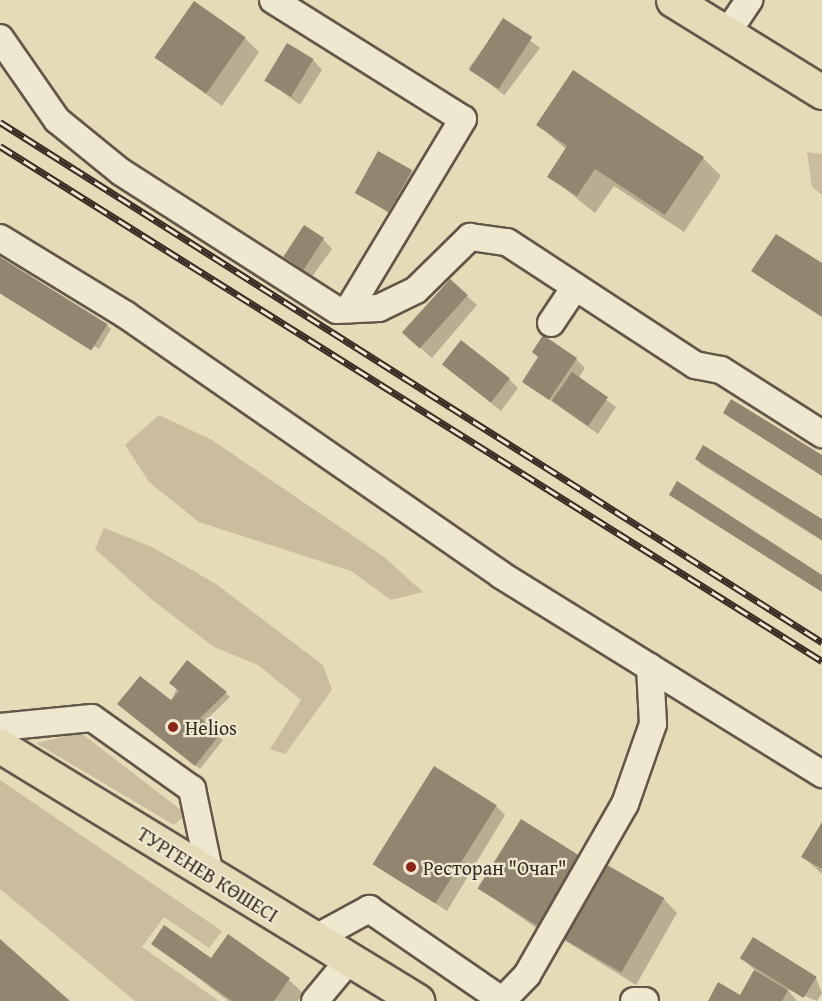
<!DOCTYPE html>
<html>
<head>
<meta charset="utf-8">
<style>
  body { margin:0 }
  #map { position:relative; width:822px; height:1001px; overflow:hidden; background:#e6dbb7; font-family:"Gentium Book Plus",serif }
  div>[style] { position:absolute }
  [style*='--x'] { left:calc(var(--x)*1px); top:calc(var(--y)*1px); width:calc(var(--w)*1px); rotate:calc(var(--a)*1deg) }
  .green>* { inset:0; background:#c9bd9e }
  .shadow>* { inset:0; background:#0003; transform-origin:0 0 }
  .building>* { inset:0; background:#938670; transform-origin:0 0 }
  .roads { filter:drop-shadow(2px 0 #645649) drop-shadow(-2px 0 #645649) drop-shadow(0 2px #645649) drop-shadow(0 -2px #645649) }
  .minor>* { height:26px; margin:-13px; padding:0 13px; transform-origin:13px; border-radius:13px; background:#efe8d0 }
  .major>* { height:33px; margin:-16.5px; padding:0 16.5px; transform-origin:16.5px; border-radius:16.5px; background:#e6dbb7 }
  .highway>* { height:33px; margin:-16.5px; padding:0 16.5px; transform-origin:16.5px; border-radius:16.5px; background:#e6dbb7 }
  .rail>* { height:7px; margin-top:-3.5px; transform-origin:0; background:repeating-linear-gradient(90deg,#efe8d0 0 14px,#392a24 0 28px); box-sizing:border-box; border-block:2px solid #392a24 }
  .dots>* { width:16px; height:16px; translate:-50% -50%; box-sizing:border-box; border:3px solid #efe8d0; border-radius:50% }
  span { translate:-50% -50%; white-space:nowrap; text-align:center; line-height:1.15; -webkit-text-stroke:4.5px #efe8d0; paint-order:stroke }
  .poi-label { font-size:20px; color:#392a24 }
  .left { translate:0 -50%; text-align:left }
  .street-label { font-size:20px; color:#392a24 }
</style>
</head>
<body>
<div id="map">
  <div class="green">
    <div style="clip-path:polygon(807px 152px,822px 154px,822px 195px,812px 187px)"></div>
    <div style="clip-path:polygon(159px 415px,212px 440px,384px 557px,423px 592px,391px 600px,351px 571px,199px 522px,149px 482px,125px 445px)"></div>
    <div style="clip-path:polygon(104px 528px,152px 547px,216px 584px,323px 665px,332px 690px,285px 754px,270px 749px,301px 700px,258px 665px,214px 647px,151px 599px,95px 549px)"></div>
    <div style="clip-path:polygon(81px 733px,181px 810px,182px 818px,174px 825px,36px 743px)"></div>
    <div style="clip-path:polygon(0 780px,222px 931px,209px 948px,164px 917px,142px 947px,219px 1001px,135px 1001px,0 889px)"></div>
  </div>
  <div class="shadow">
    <div style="left:504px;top:21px;width:45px;height:59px;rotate:37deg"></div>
    <div style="clip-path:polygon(245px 38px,259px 52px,222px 106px,157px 58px)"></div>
    <div style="clip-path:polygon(313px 60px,322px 70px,300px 105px,266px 80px)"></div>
    <div style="clip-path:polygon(538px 125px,703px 158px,721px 176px,684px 232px,614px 186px,595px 213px,549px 176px,567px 150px)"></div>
    <div style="clip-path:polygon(411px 171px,420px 180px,397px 219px,356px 191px)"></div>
    <div style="clip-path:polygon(323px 239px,332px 249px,311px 278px,284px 256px)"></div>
    <div style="clip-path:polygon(0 259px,107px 325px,111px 329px,99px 349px,0 288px)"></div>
    <div style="clip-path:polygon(451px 282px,477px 305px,432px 358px,415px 343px)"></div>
    <div style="clip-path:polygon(576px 359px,585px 368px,578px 379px,616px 407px,598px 434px,524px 382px)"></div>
    <div style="clip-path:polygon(444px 365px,509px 379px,518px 388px,501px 411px)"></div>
    <div style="clip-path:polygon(696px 459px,822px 521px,822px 541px,701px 464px)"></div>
    <div style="clip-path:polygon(188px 662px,230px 697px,203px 723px,223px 740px,200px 769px,124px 708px,171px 702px)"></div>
    <div style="clip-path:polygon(496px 806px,505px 815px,447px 911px,376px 864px)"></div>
    <div style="clip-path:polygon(822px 825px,822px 874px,803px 857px)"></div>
    <div style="clip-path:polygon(589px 864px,664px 899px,677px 913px,636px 985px,564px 940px,561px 945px,479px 888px)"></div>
    <div style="clip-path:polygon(228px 936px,289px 980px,303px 993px,298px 1001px,228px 1001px,153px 943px,211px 960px)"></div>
    <div style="clip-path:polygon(742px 958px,816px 978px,822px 993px,817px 1001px,787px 989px,797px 1001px,709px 1001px,740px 997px,762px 977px)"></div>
  </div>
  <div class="building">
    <div style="left:194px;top:1px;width:63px;height:69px;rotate:35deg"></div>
    <div style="left:503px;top:18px;width:35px;height:62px;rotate:33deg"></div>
    <div style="left:287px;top:43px;width:31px;height:44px;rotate:31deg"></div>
    <div style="clip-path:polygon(573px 70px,704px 157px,665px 215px,595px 169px,577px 196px,547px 177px,567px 146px,536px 125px)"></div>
    <div style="left:378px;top:151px;width:39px;height:48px;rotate:29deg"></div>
    <div style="left:304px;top:225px;width:24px;height:38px;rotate:33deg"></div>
    <div style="clip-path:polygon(776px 234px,822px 263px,822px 317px,751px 271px)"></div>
    <div style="left:0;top:257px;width:127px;height:31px;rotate:32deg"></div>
    <div style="left:450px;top:279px;width:24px;height:72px;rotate:42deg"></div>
    <div style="clip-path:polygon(543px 335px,577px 358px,549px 400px,522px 382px,538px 357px,532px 352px)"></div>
    <div style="left:461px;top:340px;width:62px;height:31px;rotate:38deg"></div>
    <div style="left:572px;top:372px;width:44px;height:35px;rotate:35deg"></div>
    <div style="clip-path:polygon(731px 399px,822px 455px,822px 476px,723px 413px)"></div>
    <div style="clip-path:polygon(703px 445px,822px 519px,822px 540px,695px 459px)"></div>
    <div style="clip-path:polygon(677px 481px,822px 575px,822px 592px,669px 495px)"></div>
    <div style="clip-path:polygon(187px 660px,227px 692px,200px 718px,220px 734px,195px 766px,117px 704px,140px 676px,171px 700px,179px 691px,169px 683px)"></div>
    <div style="left:434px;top:766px;width:74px;height:116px;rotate:32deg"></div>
    <div style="left:521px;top:819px;width:81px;height:82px;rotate:32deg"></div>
    <div style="clip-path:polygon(822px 822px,822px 869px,801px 857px)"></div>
    <div style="left:602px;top:862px;width:72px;height:86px;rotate:30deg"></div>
    <div style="clip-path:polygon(164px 925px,211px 958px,228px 934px,290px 978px,274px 1001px,232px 1001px,151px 944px)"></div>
    <div style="left:753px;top:937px;width:75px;height:25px;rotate:32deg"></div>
    <div style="clip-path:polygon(0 939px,70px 1001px,0 1001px)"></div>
    <div style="clip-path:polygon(754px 970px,788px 990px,782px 1001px,708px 1001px,718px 982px,740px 995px)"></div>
  </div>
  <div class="roads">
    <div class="minor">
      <div style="--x:273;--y:0;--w:224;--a:32.1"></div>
      <div style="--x:463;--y:119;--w:222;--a:121"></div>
      <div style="--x:727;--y:33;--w:40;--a:-56"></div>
      <div style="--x:0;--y:38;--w:100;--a:55.2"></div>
      <div style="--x:57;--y:120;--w:82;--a:39.1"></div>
      <div style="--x:121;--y:172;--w:256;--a:32.6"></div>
      <div style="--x:337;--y:310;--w:42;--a:-2.7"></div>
      <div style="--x:379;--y:308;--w:41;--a:-25.9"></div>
      <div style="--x:416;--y:290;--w:76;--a:-44.5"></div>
      <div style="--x:470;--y:237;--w:37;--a:8"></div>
      <div style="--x:507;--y:242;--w:225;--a:33.2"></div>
      <div style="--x:695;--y:365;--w:26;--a:11"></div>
      <div style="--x:721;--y:370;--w:120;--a:32.4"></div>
      <div style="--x:0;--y:238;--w:148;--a:31.4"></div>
      <div style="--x:126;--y:315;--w:456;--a:34.7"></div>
      <div style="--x:501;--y:575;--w:378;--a:31.8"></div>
      <div style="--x:551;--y:323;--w:43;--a:-56.3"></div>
      <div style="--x:0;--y:727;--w:92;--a:-5.6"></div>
      <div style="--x:92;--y:718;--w:123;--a:35.4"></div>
      <div style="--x:192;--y:789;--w:88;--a:78.2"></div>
      <div style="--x:314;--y:939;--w:63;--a:-28.6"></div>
      <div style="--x:369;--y:909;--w:163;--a:34.5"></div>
      <div style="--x:503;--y:1000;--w:35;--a:-46"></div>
      <div style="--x:527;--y:975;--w:197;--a:-60.2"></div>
      <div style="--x:625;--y:804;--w:85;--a:-70.7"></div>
      <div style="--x:653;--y:724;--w:57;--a:-93"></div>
      <div style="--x:315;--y:1001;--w:53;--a:-50.3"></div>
      <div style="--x:634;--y:1001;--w:11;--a:0"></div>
    </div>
    <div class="major">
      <div style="--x:0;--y:746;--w:489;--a:31.4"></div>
    </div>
    <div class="highway">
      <div style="--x:673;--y:0;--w:175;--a:31.7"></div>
    </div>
  </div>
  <div class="rail">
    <div style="--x:0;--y:122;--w:973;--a:32.32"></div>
    <div style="--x:0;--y:146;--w:970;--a:32.07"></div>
  </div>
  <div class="dots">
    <div style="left:173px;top:727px;background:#8f2418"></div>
    <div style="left:411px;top:867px;background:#8f2418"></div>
  </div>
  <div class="poi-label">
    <span class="left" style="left:185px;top:727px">Helios</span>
    <span class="left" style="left:423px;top:867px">Ресторан "Очаг"</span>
  </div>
  <div class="street-label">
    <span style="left:208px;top:874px;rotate:32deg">ТУРГЕНЕВ КӨШЕСІ</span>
  </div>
</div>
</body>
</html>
